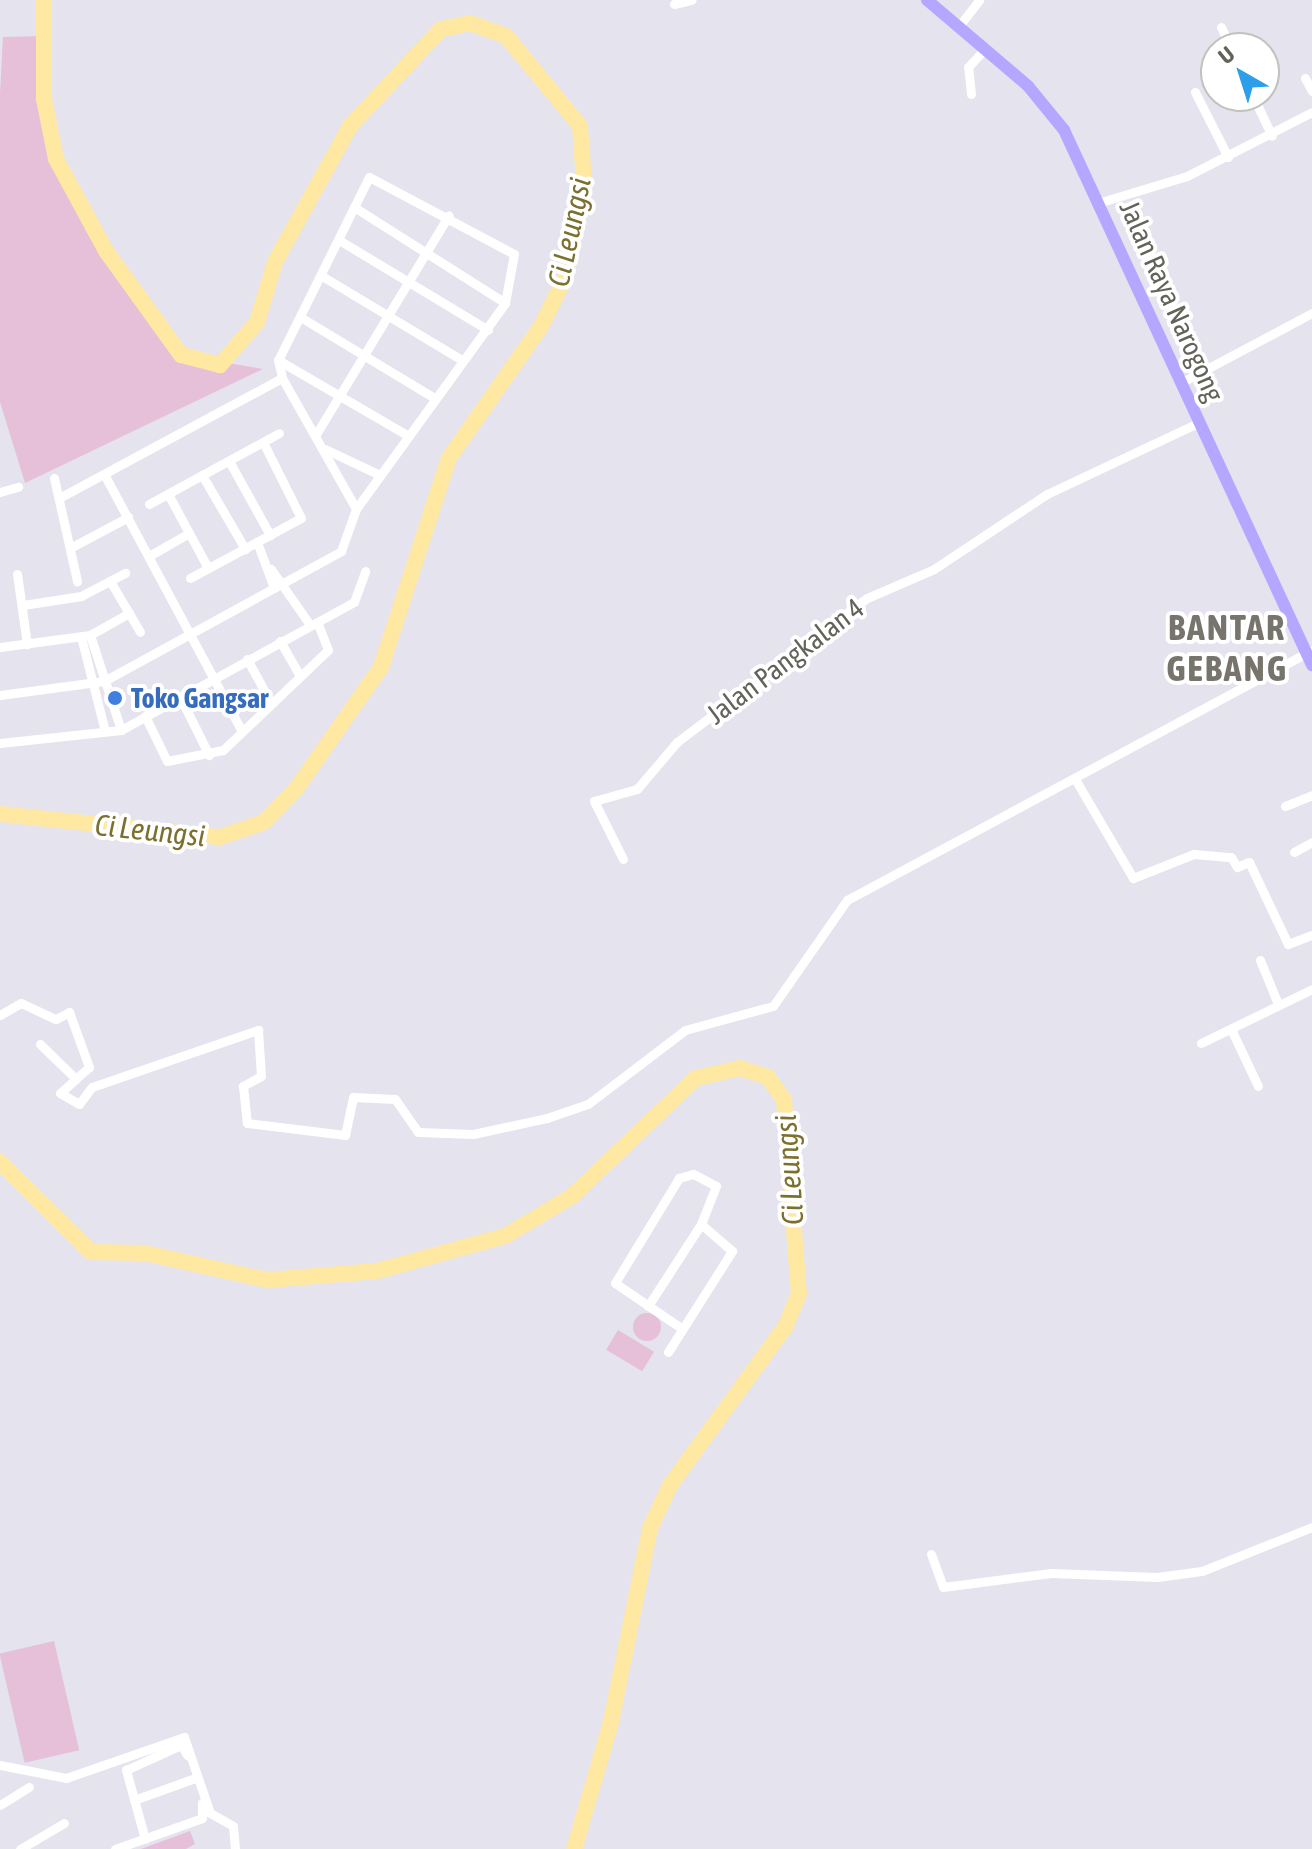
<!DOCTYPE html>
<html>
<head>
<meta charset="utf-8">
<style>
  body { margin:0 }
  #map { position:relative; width:1312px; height:1849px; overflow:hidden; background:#e4e3ee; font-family:"Asap Condensed",sans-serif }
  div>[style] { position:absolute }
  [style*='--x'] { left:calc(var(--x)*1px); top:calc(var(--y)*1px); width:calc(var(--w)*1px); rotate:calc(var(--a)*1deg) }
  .green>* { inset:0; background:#e6bfd9; transform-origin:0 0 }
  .round { border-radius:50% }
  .river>* { height:16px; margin:-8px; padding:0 8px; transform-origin:8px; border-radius:8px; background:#ffe9a2 }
  .minor>* { height:9px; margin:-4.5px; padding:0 4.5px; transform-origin:4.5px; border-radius:4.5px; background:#fff }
  .major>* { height:12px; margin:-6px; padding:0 6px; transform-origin:6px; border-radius:6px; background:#b5a7ff }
  .dots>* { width:22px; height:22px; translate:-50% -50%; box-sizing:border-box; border:4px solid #fff; border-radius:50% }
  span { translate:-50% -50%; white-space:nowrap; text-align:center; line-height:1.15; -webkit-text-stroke:8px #fff; paint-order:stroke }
  .street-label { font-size:28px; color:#64635b }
  .shop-label { font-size:28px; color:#366cbe; font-weight:700 }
  .left { translate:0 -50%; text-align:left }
  .water-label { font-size:30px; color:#7c702f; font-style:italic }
  .district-label { font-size:36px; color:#76746c; font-weight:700; letter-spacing:2px }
  .north { position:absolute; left:1200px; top:32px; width:80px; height:80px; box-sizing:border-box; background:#fff; border:2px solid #c1c1bd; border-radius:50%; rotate:321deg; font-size:22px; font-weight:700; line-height:32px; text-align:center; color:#64635b }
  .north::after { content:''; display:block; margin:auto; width:28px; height:36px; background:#2c9eea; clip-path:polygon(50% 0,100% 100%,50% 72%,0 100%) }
</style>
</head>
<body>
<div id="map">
  <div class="green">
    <div style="clip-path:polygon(42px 36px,56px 159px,122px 276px,181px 355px,263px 369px,25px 483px,0 402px,0 94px,3px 37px)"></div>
    <div class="round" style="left:633px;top:1313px;width:28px;height:28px"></div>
    <div style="left:618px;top:1330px;width:42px;height:23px;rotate:31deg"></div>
    <div style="left:54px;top:1641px;width:112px;height:56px;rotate:77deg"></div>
    <div style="clip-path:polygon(190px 1831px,195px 1844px,186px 1849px,141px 1849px)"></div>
  </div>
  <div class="river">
    <div style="--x:0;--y:814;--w:221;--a:6"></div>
    <div style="--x:220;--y:837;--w:46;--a:-18.8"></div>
    <div style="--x:264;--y:822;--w:46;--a:-45.9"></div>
    <div style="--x:296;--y:789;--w:149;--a:-55.1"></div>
    <div style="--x:381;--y:667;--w:220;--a:-72"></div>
    <div style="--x:449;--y:458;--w:161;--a:-55.1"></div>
    <div style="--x:541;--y:326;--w:54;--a:-63.4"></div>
    <div style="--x:565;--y:278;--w:98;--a:-78.8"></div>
    <div style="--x:584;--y:182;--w:56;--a:-94.1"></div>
    <div style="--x:580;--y:126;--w:117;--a:-129.4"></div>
    <div style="--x:506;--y:36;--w:38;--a:-160"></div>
    <div style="--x:470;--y:23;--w:30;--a:168"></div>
    <div style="--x:441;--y:29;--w:133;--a:133.2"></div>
    <div style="--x:350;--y:126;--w:155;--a:118.9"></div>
    <div style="--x:275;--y:262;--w:63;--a:106.7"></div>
    <div style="--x:257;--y:322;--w:57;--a:130.7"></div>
    <div style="--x:220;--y:365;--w:40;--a:-165.6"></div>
    <div style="--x:181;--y:355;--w:128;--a:-125.8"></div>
    <div style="--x:106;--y:251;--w:105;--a:-118.5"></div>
    <div style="--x:56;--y:159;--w:61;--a:-101.3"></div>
    <div style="--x:44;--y:99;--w:99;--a:-90"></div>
    <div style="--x:0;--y:1162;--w:128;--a:44.7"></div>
    <div style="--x:91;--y:1252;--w:54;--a:1.1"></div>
    <div style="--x:145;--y:1253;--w:125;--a:12.5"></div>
    <div style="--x:267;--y:1280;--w:110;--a:-4.7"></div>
    <div style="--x:377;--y:1271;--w:133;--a:-15.3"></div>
    <div style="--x:505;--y:1236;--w:78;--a:-30.8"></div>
    <div style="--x:572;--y:1196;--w:171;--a:-43.6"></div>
    <div style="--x:696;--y:1078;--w:45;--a:-12.8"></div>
    <div style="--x:740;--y:1068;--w:29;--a:18"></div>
    <div style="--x:768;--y:1077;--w:28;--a:55"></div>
    <div style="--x:784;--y:1100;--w:194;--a:85.6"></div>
    <div style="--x:799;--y:1293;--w:37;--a:112"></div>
    <div style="--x:785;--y:1327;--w:195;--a:126"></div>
    <div style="--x:670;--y:1485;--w:47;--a:114.9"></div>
    <div style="--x:650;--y:1528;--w:198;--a:101.4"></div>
    <div style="--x:611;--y:1722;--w:132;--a:106.2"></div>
  </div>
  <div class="minor">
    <div style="--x:674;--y:4;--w:18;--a:-13"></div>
    <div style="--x:959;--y:26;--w:33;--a:-52"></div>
    <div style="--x:1221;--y:27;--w:23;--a:65"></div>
    <div style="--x:1305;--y:78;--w:15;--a:62"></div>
    <div style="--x:1195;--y:92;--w:73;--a:63.1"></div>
    <div style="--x:971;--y:94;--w:27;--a:-96"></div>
    <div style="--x:968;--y:67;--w:25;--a:-47"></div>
    <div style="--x:1253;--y:96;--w:44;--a:64.6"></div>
    <div style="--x:1101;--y:202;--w:90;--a:-16.8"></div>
    <div style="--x:1187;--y:176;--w:140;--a:-27.1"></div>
    <div style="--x:354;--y:207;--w:179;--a:32.4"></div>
    <div style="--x:339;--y:240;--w:174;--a:31.1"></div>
    <div style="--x:322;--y:276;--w:161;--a:31"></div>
    <div style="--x:302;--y:318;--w:153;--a:31.1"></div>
    <div style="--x:278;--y:360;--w:149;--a:30.2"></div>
    <div style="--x:1184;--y:381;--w:145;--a:-28"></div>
    <div style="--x:315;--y:436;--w:258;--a:-58.8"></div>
    <div style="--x:325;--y:449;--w:61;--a:25.3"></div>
    <div style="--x:229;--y:461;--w:85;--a:61"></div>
    <div style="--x:104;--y:474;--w:292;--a:61.8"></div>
    <div style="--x:202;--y:475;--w:86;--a:59.8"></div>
    <div style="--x:54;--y:478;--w:106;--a:77.4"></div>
    <div style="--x:0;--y:492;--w:19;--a:-16"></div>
    <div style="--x:168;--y:494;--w:84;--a:61.6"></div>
    <div style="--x:59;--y:498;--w:253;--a:-28.3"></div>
    <div style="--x:282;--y:378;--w:150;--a:60.5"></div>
    <div style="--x:149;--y:504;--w:148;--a:-28.6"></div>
    <div style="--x:257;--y:542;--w:49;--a:69.7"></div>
    <div style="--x:70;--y:548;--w:66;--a:-28.1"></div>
    <div style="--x:149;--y:556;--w:46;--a:-29.9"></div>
    <div style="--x:271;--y:569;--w:68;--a:55.1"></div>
    <div style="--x:17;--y:574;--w:71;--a:81.9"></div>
    <div style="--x:190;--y:578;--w:126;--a:-28.4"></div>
    <div style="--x:301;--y:518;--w:85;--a:-116.6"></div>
    <div style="--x:110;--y:581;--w:59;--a:59.5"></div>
    <div style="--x:23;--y:605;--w:59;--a:-8.8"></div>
    <div style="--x:81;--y:596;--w:50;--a:-27.6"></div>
    <div style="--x:90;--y:635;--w:100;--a:71.9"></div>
    <div style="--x:81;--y:637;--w:97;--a:75.7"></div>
    <div style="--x:280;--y:641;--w:40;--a:60.3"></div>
    <div style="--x:0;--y:647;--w:91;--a:-7.6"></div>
    <div style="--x:90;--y:635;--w:45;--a:-29.4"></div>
    <div style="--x:247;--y:659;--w:50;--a:61.4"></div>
    <div style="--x:0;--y:695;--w:105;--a:-7.7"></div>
    <div style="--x:104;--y:681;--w:270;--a:-28.7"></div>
    <div style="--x:341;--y:551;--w:45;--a:-70.3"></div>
    <div style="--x:356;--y:509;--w:254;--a:-54.1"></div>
    <div style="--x:505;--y:303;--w:50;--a:-79.6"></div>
    <div style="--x:514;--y:254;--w:164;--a:-152"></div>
    <div style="--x:369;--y:177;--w:204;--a:116.4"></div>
    <div style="--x:278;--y:360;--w:18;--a:77"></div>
    <div style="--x:180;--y:697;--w:65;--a:63.4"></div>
    <div style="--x:145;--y:716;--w:50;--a:63.9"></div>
    <div style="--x:167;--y:761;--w:57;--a:-11.1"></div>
    <div style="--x:223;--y:750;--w:145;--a:-43.6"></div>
    <div style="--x:328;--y:650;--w:30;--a:-111"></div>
    <div style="--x:0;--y:743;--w:122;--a:-6.1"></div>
    <div style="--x:121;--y:730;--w:266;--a:-28.8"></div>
    <div style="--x:354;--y:602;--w:33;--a:-70"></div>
    <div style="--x:1075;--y:779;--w:115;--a:59.6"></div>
    <div style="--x:1133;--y:878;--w:66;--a:-21.5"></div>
    <div style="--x:1194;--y:854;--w:37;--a:5"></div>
    <div style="--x:1231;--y:857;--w:12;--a:59"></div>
    <div style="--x:1237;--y:867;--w:13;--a:-23"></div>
    <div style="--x:1249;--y:862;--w:91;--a:64.6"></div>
    <div style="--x:1288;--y:944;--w:26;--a:-21"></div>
    <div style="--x:1285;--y:806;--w:29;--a:-22"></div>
    <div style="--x:1294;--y:852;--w:21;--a:-29"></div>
    <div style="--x:623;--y:859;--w:65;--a:-116.6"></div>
    <div style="--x:594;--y:801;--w:45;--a:-15.6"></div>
    <div style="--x:637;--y:789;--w:62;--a:-49.6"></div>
    <div style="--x:677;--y:742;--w:238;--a:-37.2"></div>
    <div style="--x:867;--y:598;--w:73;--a:-23.4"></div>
    <div style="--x:934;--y:569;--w:136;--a:-33.6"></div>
    <div style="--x:1047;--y:494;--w:169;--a:-25.2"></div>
    <div style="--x:1260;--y:960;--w:48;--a:67.8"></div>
    <div style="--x:0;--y:1015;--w:24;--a:-30"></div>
    <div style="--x:21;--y:1003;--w:38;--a:25"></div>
    <div style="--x:56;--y:1019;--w:15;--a:-28"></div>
    <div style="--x:69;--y:1012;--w:59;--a:70"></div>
    <div style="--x:89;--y:1067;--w:39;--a:138"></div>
    <div style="--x:60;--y:1093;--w:22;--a:30"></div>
    <div style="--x:79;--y:1104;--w:21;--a:-53"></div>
    <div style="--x:92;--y:1087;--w:176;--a:-19"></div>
    <div style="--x:258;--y:1030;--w:46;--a:86.3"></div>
    <div style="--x:261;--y:1076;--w:21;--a:151"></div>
    <div style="--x:243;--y:1086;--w:37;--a:84"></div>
    <div style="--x:247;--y:1123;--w:99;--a:7"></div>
    <div style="--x:345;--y:1135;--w:39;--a:-78"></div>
    <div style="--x:353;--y:1097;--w:42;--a:2.7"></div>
    <div style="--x:395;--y:1099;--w:40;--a:55.1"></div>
    <div style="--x:418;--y:1132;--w:55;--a:2.1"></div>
    <div style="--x:473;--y:1134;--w:76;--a:-12.2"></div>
    <div style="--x:547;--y:1118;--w:43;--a:-18.9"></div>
    <div style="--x:588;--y:1104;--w:122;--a:-37.3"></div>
    <div style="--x:685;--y:1030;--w:91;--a:-15.3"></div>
    <div style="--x:773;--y:1006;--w:129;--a:-55.1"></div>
    <div style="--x:847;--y:900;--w:528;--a:-28.26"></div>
    <div style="--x:1231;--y:1029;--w:63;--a:64.7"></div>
    <div style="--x:1201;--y:1043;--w:123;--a:-25.9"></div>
    <div style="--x:40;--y:1044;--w:50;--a:44.2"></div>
    <div style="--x:648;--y:1306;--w:98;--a:-57.1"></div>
    <div style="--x:668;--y:1352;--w:120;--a:-57.6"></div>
    <div style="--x:732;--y:1251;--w:41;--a:-138.9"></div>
    <div style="--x:701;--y:1224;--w:41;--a:-68.5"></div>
    <div style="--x:716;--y:1186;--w:26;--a:-152"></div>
    <div style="--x:693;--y:1174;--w:15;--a:164"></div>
    <div style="--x:679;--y:1178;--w:123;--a:121.4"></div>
    <div style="--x:615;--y:1283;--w:80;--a:34.3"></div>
    <div style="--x:931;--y:1554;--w:35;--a:70"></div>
    <div style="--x:943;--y:1587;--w:109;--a:-7.4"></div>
    <div style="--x:1051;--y:1573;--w:106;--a:2.2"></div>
    <div style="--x:1157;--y:1577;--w:45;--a:-7.6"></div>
    <div style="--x:1202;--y:1571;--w:118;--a:-21.8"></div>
    <div style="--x:0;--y:1765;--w:67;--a:11.1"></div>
    <div style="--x:66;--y:1778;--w:125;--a:-19.2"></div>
    <div style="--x:184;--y:1737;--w:80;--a:71.1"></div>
    <div style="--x:210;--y:1813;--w:26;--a:29"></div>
    <div style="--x:233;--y:1826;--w:23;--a:85"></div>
    <div style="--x:134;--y:1800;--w:65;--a:-19.8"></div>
    <div style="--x:0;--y:1805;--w:34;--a:-32"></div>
    <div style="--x:145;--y:1839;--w:72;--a:-105.4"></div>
    <div style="--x:126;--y:1770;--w:60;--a:-24.4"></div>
    <div style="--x:181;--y:1745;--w:12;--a:59"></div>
    <div style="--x:20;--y:1849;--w:51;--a:-30.6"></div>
    <div style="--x:115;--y:1849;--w:92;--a:-19.6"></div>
    <div style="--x:202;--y:1818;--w:15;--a:-90"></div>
  </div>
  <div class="major">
    <div style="--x:927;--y:0;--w:133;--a:40.4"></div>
    <div style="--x:1028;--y:86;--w:57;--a:50.7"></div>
    <div style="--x:1064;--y:130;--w:590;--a:65.13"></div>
  </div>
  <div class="dots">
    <div style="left:115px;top:698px;background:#3f7fe0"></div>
  </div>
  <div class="street-label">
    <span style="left:1172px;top:301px;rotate:66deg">Jalan Raya Narogong</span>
    <span style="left:785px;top:661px;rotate:-37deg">Jalan Pangkalan 4</span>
  </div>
  <div class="shop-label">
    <span class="left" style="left:131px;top:698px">Toko Gangsar</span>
  </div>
  <div class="water-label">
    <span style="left:569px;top:232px;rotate:-78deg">Ci Leungsi</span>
    <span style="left:150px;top:830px;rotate:6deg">Ci Leungsi</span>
    <span style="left:789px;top:1170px;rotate:-94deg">Ci Leungsi</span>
  </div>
  <div class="district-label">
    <span style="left:1227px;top:648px">BANTAR<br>GEBANG</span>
  </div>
  <div class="north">U</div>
</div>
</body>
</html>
